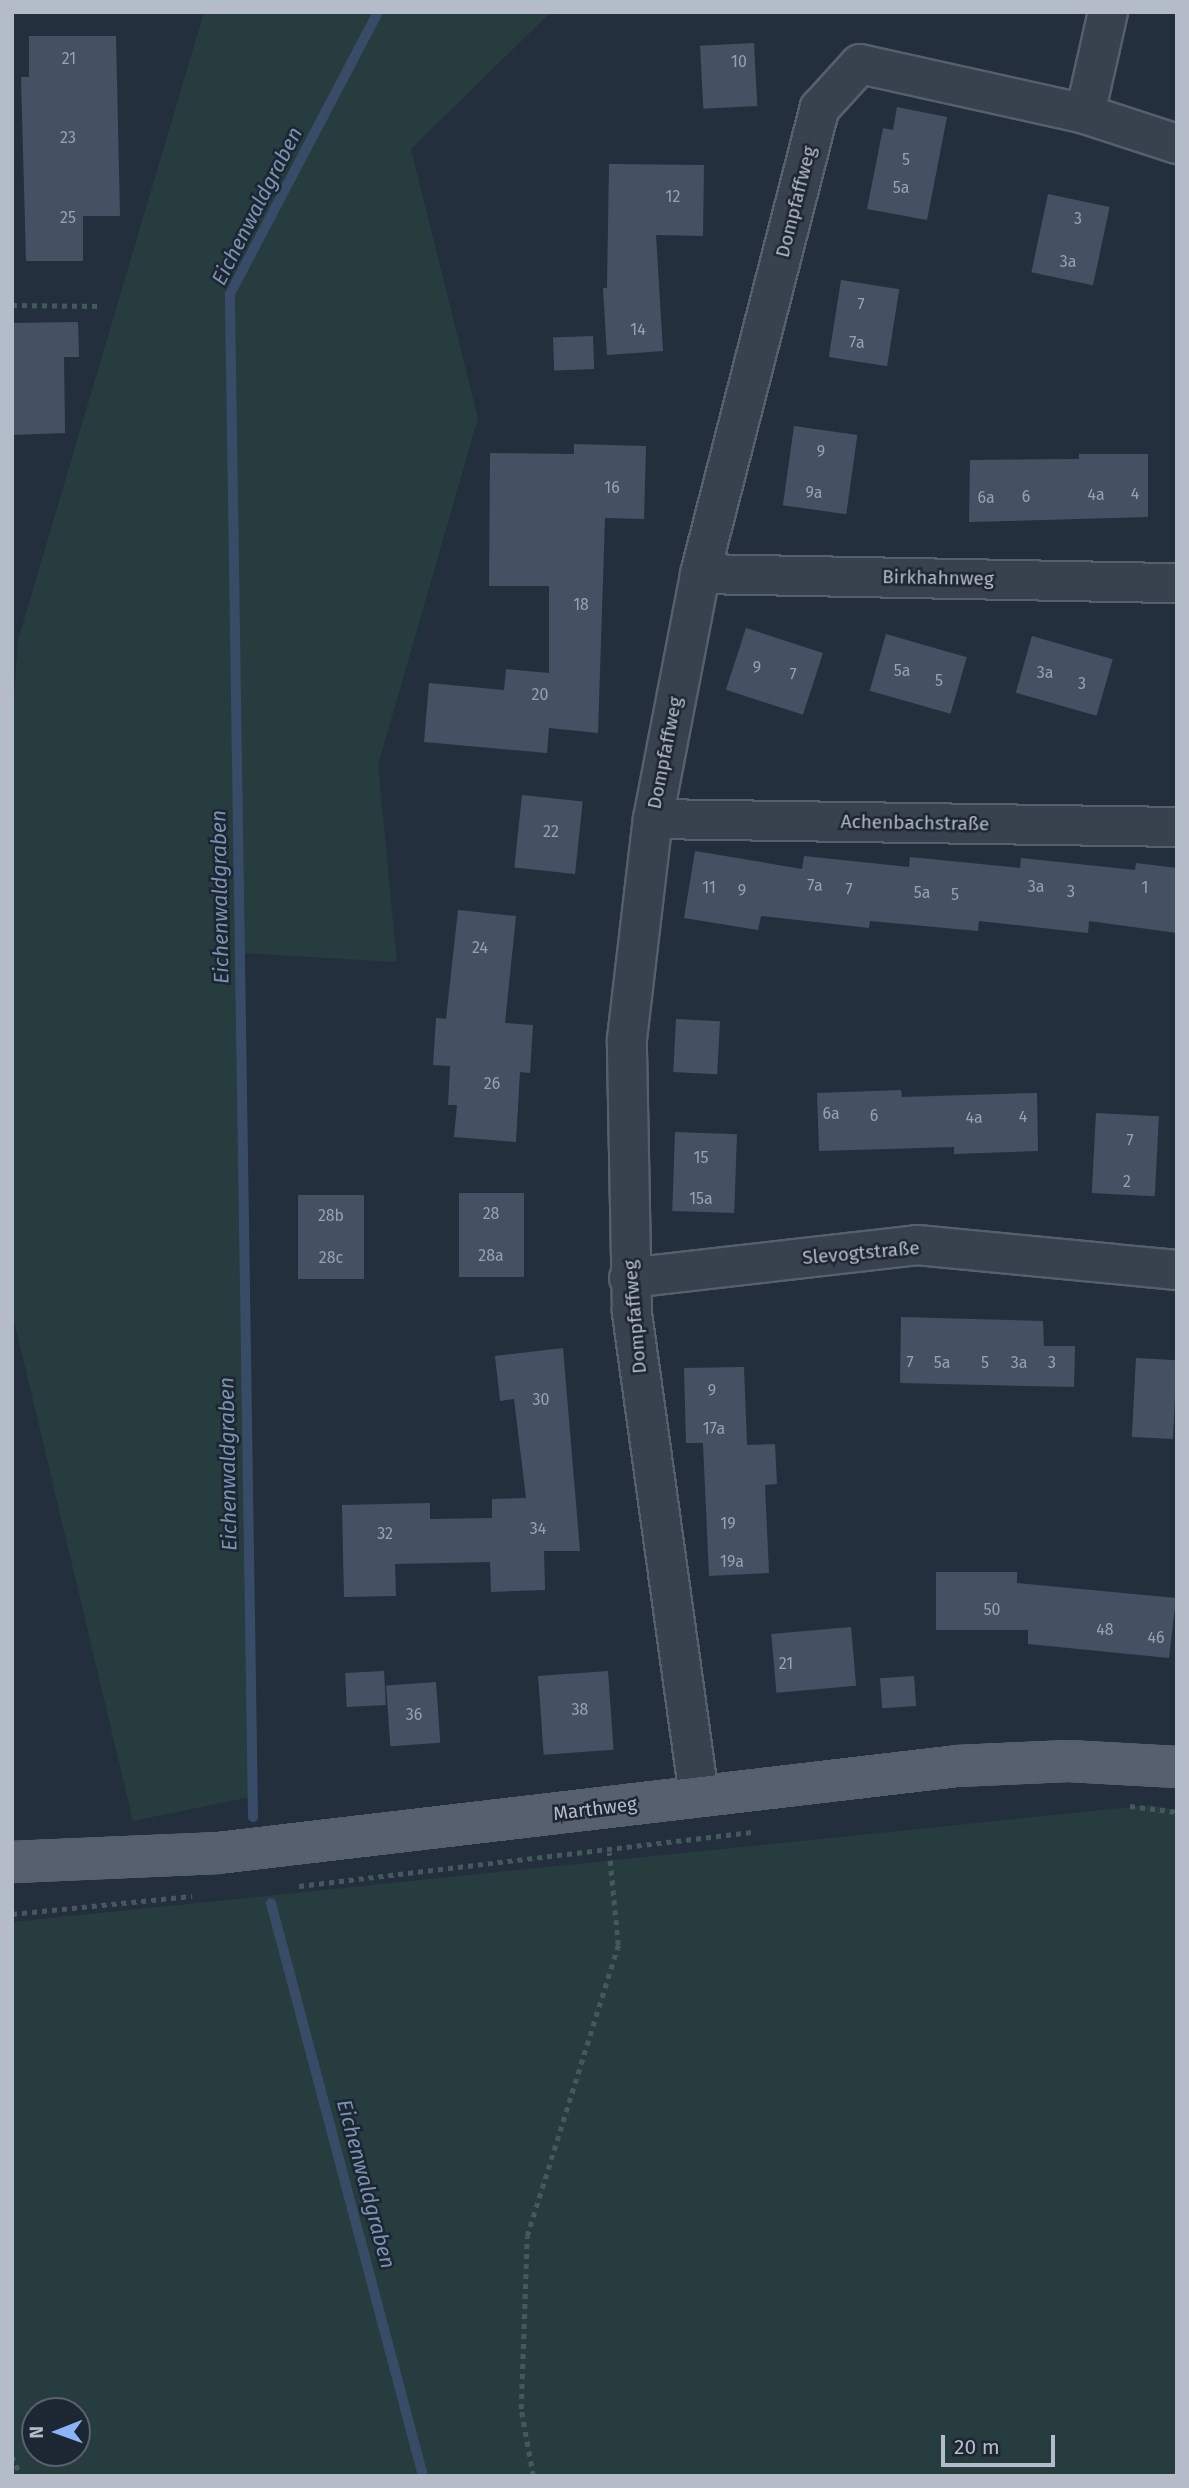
<!DOCTYPE html>
<html>
<head>
<meta charset="utf-8">
<style>
  body { margin:0 }
  #map { position:relative; width:1189px; height:2488px; overflow:hidden; background:#242f3e; font-family:"Fira Sans",sans-serif }
  div>[style] { position:absolute }
  [style*='--x'] { left:calc(var(--x)*1px); top:calc(var(--y)*1px); width:calc(var(--w)*1px); rotate:calc(var(--a)*1deg) }
  .green>* { inset:0; background:#263c3f }
  .stream>* { height:10px; margin:-5px; padding:0 5px; transform-origin:5px; border-radius:5px; background:#394c67 }
  .building>* { inset:0; background:#455162; transform-origin:0 0 }
  .path>* { height:4.5px; margin-top:-2.25px; transform-origin:0; background:repeating-linear-gradient(90deg,#44595c 0 5px,transparent 0 10px) }
  .roads { filter:drop-shadow(2px 0 #565f6c) drop-shadow(-2px 0 #565f6c) drop-shadow(0 2px #565f6c) drop-shadow(0 -2px #565f6c) }
  .minor>* { height:38px; margin:-19px; padding:0 19px; transform-origin:19px; border-radius:19px; background:#38414e }
  .major>* { height:38px; margin:-19px; padding:0 19px; transform-origin:19px; border-radius:19px; background:#56606e }
  span { translate:-50% -50%; white-space:nowrap; text-align:center; line-height:1.15; -webkit-text-stroke:5px #1d2633; paint-order:stroke }
  .number-label { font-size:16px; color:#98a1af }
  .number-label span { -webkit-text-stroke-width:0 }
  .street-label { font-size:19px; color:#b4bcc9 }
  .water-label { font-size:21px; color:#7c92b1; font-style:italic }
  .frame { position:absolute; inset:0; border:14px solid #b4bcc9; pointer-events:none }
  .north { position:absolute; left:21px; top:2397px; width:70px; height:70px; box-sizing:border-box; background:#1d2633; border:2px solid #59626f; border-radius:50%; rotate:269deg; font-size:19px; font-weight:700; line-height:28px; text-align:center; color:#b4bcc9 }
  .north::after { content:''; display:block; margin:auto; width:24px; height:32px; background:#8ab4f8; clip-path:polygon(50% 0,100% 100%,50% 72%,0 100%) }
  .scale { position:absolute; left:941px; top:2435px; width:114px; height:32px; box-sizing:border-box; border:4px solid #b4bcc9; border-top:0; padding-left:9px; font-size:21px; line-height:24px; white-space:nowrap; color:#b4bcc9; -webkit-text-stroke:5px #1d2633; paint-order:stroke }
</style>
</head>
<body>
<div id="map">
  <div class="green">
    <div style="clip-path:polygon(204px 12px,551px 12px,411px 149px,478px 418px,378px 765px,397px 962px,241px 953px,255px 1796px,133px 1821px,12px 1312px,12px 726px,18px 640px)"></div>
    <div style="clip-path:polygon(evenodd,1151px 1805px,1177px 1810px,1177px 2476px,12px 2476px,12px 1922px,1151px 1805px,35px 2411px,77px 2411px,77px 2453px,35px 2453px,35px 2411px)"></div>
  </div>
  <div class="stream">
    <div style="--x:253;--y:1817;--w:1523;--a:-90.87"></div>
    <div style="--x:230;--y:294;--w:318;--a:-62.3"></div>
    <div style="--x:271;--y:1903;--w:593;--a:75.14"></div>
  </div>
  <div class="building">
    <div style="clip-path:polygon(29px 36px,116px 36px,120px 216px,83px 216px,83px 261px,26px 261px,21px 77px,29px 77px)"></div>
    <div style="left:754px;top:43px;width:63px;height:54px;rotate:87deg"></div>
    <div style="clip-path:polygon(897px 107px,947px 117px,927px 220px,867px 209px,883px 128px,893px 130px)"></div>
    <div style="clip-path:polygon(609px 164px,704px 165px,703px 236px,656px 235px,663px 351px,607px 355px,603px 288px,607px 288px)"></div>
    <div style="left:1048px;top:194px;width:63px;height:80px;rotate:12deg"></div>
    <div style="left:841px;top:280px;width:59px;height:78px;rotate:9deg"></div>
    <div style="clip-path:polygon(78px 322px,79px 357px,64px 357px,65px 433px,12px 435px,12px 323px)"></div>
    <div style="left:593px;top:336px;width:33px;height:40px;rotate:88deg"></div>
    <div style="left:794px;top:426px;width:64px;height:80px;rotate:8deg"></div>
    <div style="clip-path:polygon(574px 444px,646px 446px,644px 519px,605px 518px,598px 733px,549px 728px,547px 753px,424px 742px,429px 683px,504px 690px,506px 669px,549px 673px,549px 586px,489px 586px,490px 453px,574px 454px)"></div>
    <div style="clip-path:polygon(1079px 454px,1148px 454px,1148px 517px,969px 522px,970px 460px,1079px 459px)"></div>
    <div style="left:746px;top:628px;width:81px;height:65px;rotate:18deg"></div>
    <div style="left:886px;top:634px;width:84px;height:59px;rotate:16deg"></div>
    <div style="left:1032px;top:636px;width:84px;height:59px;rotate:16deg"></div>
    <div style="left:522px;top:795px;width:61px;height:73px;rotate:6deg"></div>
    <div style="clip-path:polygon(695px 851px,802px 869px,804px 856px,909px 867px,910px 857px,1020px 868px,1021px 858px,1135px 870px,1136px 863px,1177px 868px,1177px 933px,1089px 921px,1088px 933px,979px 921px,978px 931px,870px 921px,869px 928px,761px 916px,758px 930px,684px 918px)"></div>
    <div style="clip-path:polygon(458px 910px,516px 916px,505px 1023px,533px 1025px,530px 1073px,520px 1072px,516px 1142px,454px 1137px,457px 1105px,448px 1105px,450px 1066px,433px 1065px,436px 1018px,446px 1019px)"></div>
    <div style="left:676px;top:1019px;width:44px;height:53px;rotate:3deg"></div>
    <div style="clip-path:polygon(901px 1090px,902px 1097px,1037px 1093px,1038px 1151px,954px 1154px,954px 1147px,819px 1151px,817px 1093px)"></div>
    <div style="left:1096px;top:1113px;width:63px;height:80px;rotate:3deg"></div>
    <div style="left:675px;top:1132px;width:62px;height:79px;rotate:2deg"></div>
    <div style="left:459px;top:1193px;width:65px;height:84px"></div>
    <div style="left:298px;top:1195px;width:66px;height:84px"></div>
    <div style="clip-path:polygon(901px 1317px,1043px 1321px,1044px 1346px,1075px 1346px,1074px 1387px,900px 1383px)"></div>
    <div style="clip-path:polygon(563px 1348px,580px 1551px,544px 1551px,545px 1590px,491px 1592px,490px 1562px,395px 1564px,396px 1596px,344px 1597px,342px 1505px,430px 1503px,430px 1519px,492px 1518px,492px 1499px,526px 1498px,514px 1399px,500px 1401px,495px 1356px)"></div>
    <div style="left:1136px;top:1358px;width:41px;height:79px;rotate:3deg"></div>
    <div style="clip-path:polygon(744px 1367px,747px 1445px,775px 1444px,777px 1484px,765px 1485px,769px 1573px,709px 1576px,703px 1443px,686px 1443px,684px 1368px)"></div>
    <div style="clip-path:polygon(936px 1572px,1017px 1572px,1017px 1583px,1176px 1598px,1169px 1658px,1028px 1644px,1028px 1630px,936px 1630px)"></div>
    <div style="left:851px;top:1627px;width:59px;height:80px;rotate:85deg"></div>
    <div style="left:384px;top:1671px;width:34px;height:39px;rotate:87deg"></div>
    <div style="left:608px;top:1671px;width:79px;height:70px;rotate:86deg"></div>
    <div style="left:914px;top:1676px;width:30px;height:34px;rotate:86deg"></div>
    <div style="left:436px;top:1682px;width:61px;height:50px;rotate:86deg"></div>
  </div>
  <div class="path">
    <div style="--x:12;--y:305;--w:85;--a:0.7"></div>
    <div style="--x:1130;--y:1806;--w:47;--a:7.3"></div>
    <div style="--x:299;--y:1886;--w:456;--a:-6.8"></div>
    <div style="--x:12;--y:1914;--w:181;--a:-5.7"></div>
    <div style="--x:12;--y:2456;--w:22;--a:66"></div>
    <div style="--x:533;--y:2476;--w:68;--a:-100.2"></div>
    <div style="--x:521;--y:2409;--w:173;--a:-88"></div>
    <div style="--x:527;--y:2236;--w:305;--a:-72.6"></div>
    <div style="--x:618;--y:1945;--w:93;--a:-95.5"></div>
  </div>
  <div class="roads">
    <div class="minor">
      <div style="--x:1085;--y:114;--w:105;--a:-77.3"></div>
      <div style="--x:700;--y:574;--w:477;--a:1.1"></div>
      <div style="--x:653;--y:819;--w:524;--a:0.87"></div>
      <div style="--x:629;--y:1278;--w:290;--a:-6.5"></div>
      <div style="--x:917;--y:1245;--w:261;--a:5.5"></div>
      <div style="--x:699;--y:1796;--w:490;--a:-97.9"></div>
      <div style="--x:632;--y:1311;--w:272;--a:-91.1"></div>
      <div style="--x:627;--y:1039;--w:222;--a:-83.3"></div>
      <div style="--x:653;--y:819;--w:249;--a:-79.1"></div>
      <div style="--x:700;--y:574;--w:481;--a:-75.6"></div>
      <div style="--x:820;--y:108;--w:59;--a:-47.7"></div>
      <div style="--x:860;--y:64;--w:230;--a:12.5"></div>
      <div style="--x:1085;--y:114;--w:97;--a:18.1"></div>
    </div>
    <div class="major">
      <div style="--x:12;--y:1862;--w:206;--a:-2.5"></div>
      <div style="--x:218;--y:1853;--w:744;--a:-6.71"></div>
      <div style="--x:957;--y:1766;--w:111;--a:-2.6"></div>
      <div style="--x:1068;--y:1761;--w:109;--a:3.2"></div>
    </div>
  </div>
  <div class="number-label">
    <span style="left:69px;top:59px">21</span>
    <span style="left:739px;top:62px">10</span>
    <span style="left:68px;top:138px">23</span>
    <span style="left:906px;top:160px">5</span>
    <span style="left:901px;top:188px">5a</span>
    <span style="left:673px;top:197px">12</span>
    <span style="left:68px;top:218px">25</span>
    <span style="left:1078px;top:219px">3</span>
    <span style="left:1068px;top:262px">3a</span>
    <span style="left:861px;top:305px">7</span>
    <span style="left:638px;top:330px">14</span>
    <span style="left:857px;top:343px">7a</span>
    <span style="left:821px;top:452px">9</span>
    <span style="left:612px;top:488px">16</span>
    <span style="left:814px;top:493px">9a</span>
    <span style="left:1135px;top:494px">4</span>
    <span style="left:1096px;top:495px">4a</span>
    <span style="left:1026px;top:497px">6</span>
    <span style="left:986px;top:498px">6a</span>
    <span style="left:581px;top:605px">18</span>
    <span style="left:757px;top:668px">9</span>
    <span style="left:902px;top:671px">5a</span>
    <span style="left:1045px;top:673px">3a</span>
    <span style="left:793px;top:675px">7</span>
    <span style="left:939px;top:681px">5</span>
    <span style="left:1082px;top:684px">3</span>
    <span style="left:540px;top:695px">20</span>
    <span style="left:551px;top:832px">22</span>
    <span style="left:815px;top:886px">7a</span>
    <span style="left:1036px;top:887px">3a</span>
    <span style="left:709px;top:888px">11</span>
    <span style="left:1145px;top:888px">1</span>
    <span style="left:849px;top:890px">7</span>
    <span style="left:742px;top:891px">9</span>
    <span style="left:1071px;top:892px">3</span>
    <span style="left:922px;top:893px">5a</span>
    <span style="left:955px;top:895px">5</span>
    <span style="left:480px;top:948px">24</span>
    <span style="left:492px;top:1084px">26</span>
    <span style="left:831px;top:1114px">6a</span>
    <span style="left:874px;top:1116px">6</span>
    <span style="left:1023px;top:1117px">4</span>
    <span style="left:974px;top:1118px">4a</span>
    <span style="left:1130px;top:1141px">7</span>
    <span style="left:701px;top:1158px">15</span>
    <span style="left:1127px;top:1182px">2</span>
    <span style="left:701px;top:1199px">15a</span>
    <span style="left:491px;top:1214px">28</span>
    <span style="left:331px;top:1216px">28b</span>
    <span style="left:491px;top:1256px">28a</span>
    <span style="left:331px;top:1258px">28c</span>
    <span style="left:910px;top:1363px">7</span>
    <span style="left:942px;top:1363px">5a</span>
    <span style="left:985px;top:1363px">5</span>
    <span style="left:1019px;top:1363px">3a</span>
    <span style="left:1052px;top:1363px">3</span>
    <span style="left:712px;top:1391px">9</span>
    <span style="left:541px;top:1400px">30</span>
    <span style="left:714px;top:1429px">17a</span>
    <span style="left:728px;top:1524px">19</span>
    <span style="left:538px;top:1529px">34</span>
    <span style="left:385px;top:1534px">32</span>
    <span style="left:732px;top:1562px">19a</span>
    <span style="left:992px;top:1610px">50</span>
    <span style="left:1105px;top:1630px">48</span>
    <span style="left:1156px;top:1638px">46</span>
    <span style="left:786px;top:1664px">21</span>
    <span style="left:580px;top:1710px">38</span>
    <span style="left:414px;top:1715px">36</span>
  </div>
  <div class="street-label">
    <span style="left:796px;top:202px;rotate:-76deg">Dompfaffweg</span>
    <span style="left:938px;top:578px;rotate:1deg">Birkhahnweg</span>
    <span style="left:665px;top:753px;rotate:-79deg">Dompfaffweg</span>
    <span style="left:915px;top:823px;rotate:1deg">Achenbachstraße</span>
    <span style="left:861px;top:1253px;rotate:-5deg">Slevogtstraße</span>
    <span style="left:635px;top:1317px;rotate:-95deg">Dompfaffweg</span>
    <span style="left:595px;top:1809px;rotate:-7deg">Marthweg</span>
  </div>
  <div class="water-label">
    <span style="left:257px;top:206px;rotate:-63deg">Eichenwaldgraben</span>
    <span style="left:220px;top:897px;rotate:-91deg">Eichenwaldgraben</span>
    <span style="left:228px;top:1464px;rotate:-91deg">Eichenwaldgraben</span>
    <span style="left:366px;top:2184px;rotate:75deg">Eichenwaldgraben</span>
  </div>
  <div class="frame"></div>
  <div class="north">N</div>
  <div class="scale">20 m</div>
</div>
</body>
</html>
